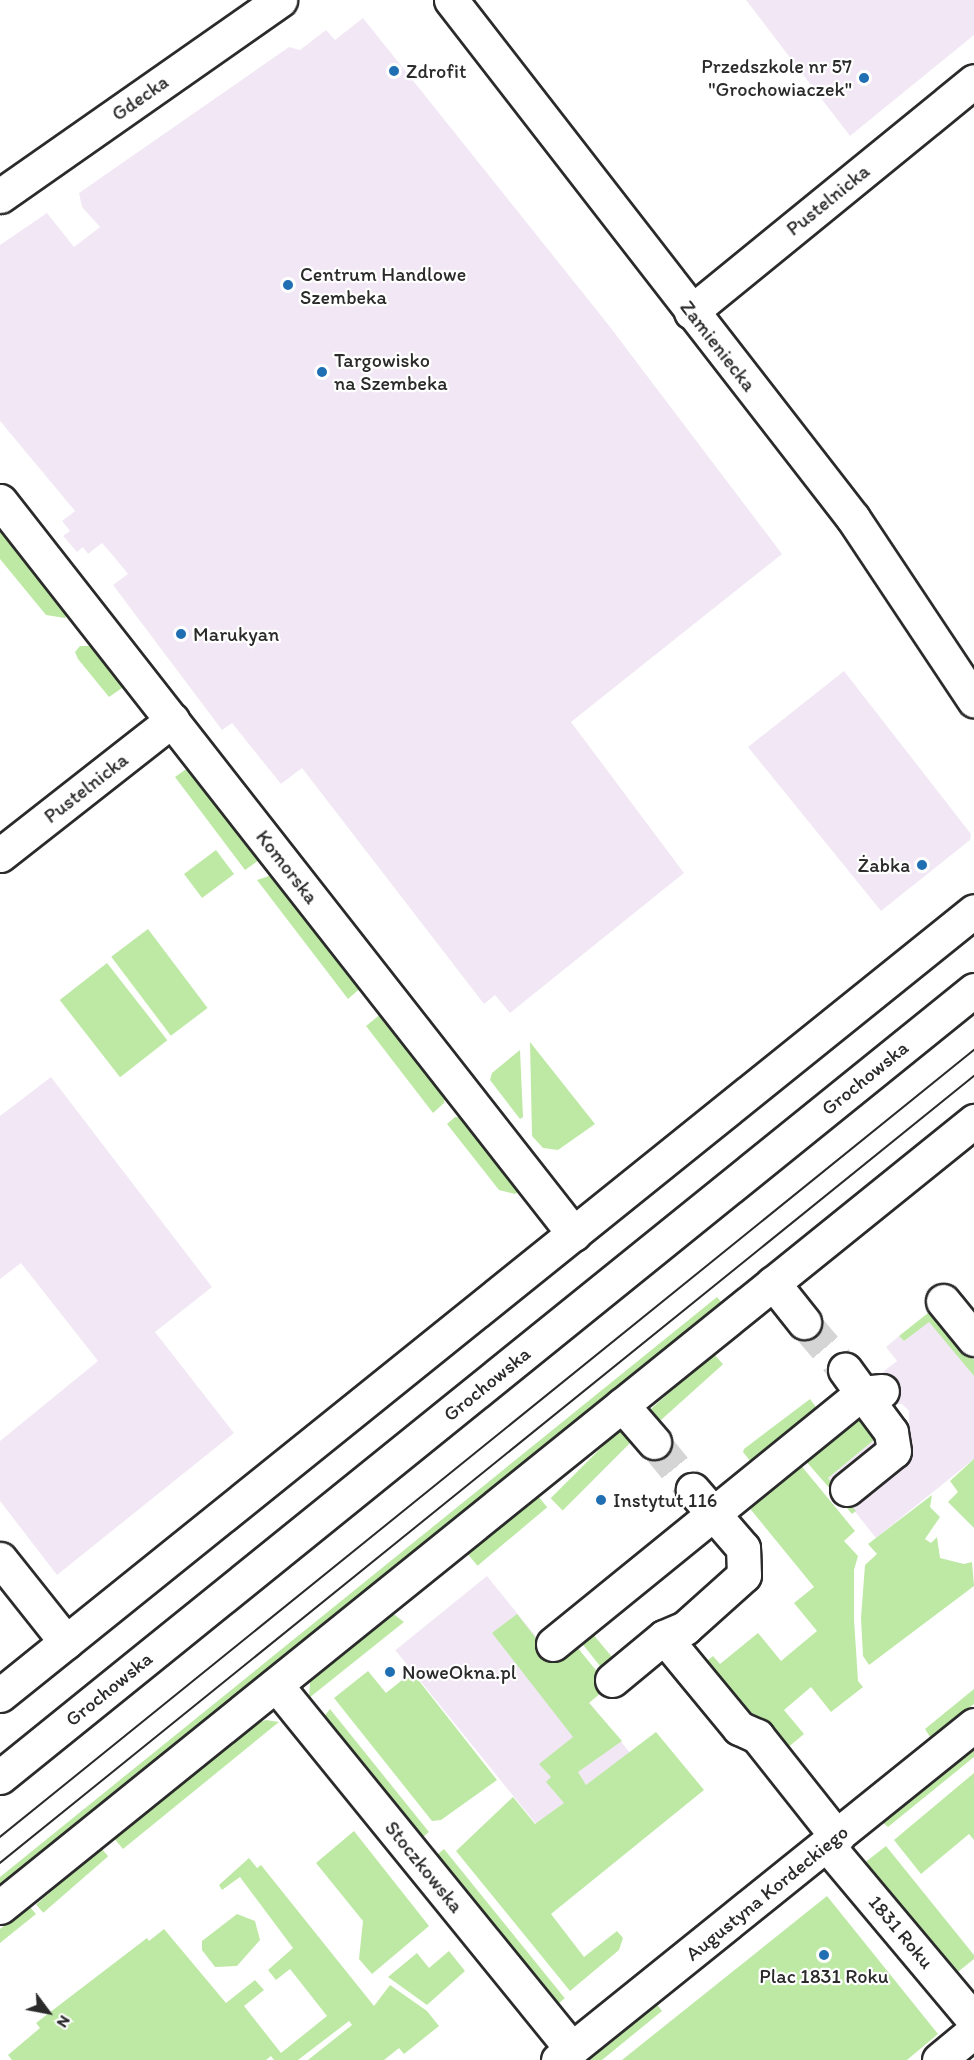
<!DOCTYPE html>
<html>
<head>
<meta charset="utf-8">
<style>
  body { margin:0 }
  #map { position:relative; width:974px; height:2060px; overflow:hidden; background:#fff; font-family:Itim,sans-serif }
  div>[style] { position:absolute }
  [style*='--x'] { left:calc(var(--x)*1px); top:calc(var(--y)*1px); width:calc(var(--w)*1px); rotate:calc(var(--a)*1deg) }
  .built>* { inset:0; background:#f2e8f5; transform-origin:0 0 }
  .green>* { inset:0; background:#bee9a5; transform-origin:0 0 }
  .minor-tunnel>* { height:33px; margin-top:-16.5px; transform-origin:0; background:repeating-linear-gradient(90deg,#d5d5d5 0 33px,transparent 0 49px) }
  .roads { filter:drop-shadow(2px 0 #2b2b2b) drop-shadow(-2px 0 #2b2b2b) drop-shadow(0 2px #2b2b2b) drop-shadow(0 -2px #2b2b2b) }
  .minor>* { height:33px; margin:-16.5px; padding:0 16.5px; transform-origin:16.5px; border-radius:16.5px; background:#fff }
  .major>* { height:33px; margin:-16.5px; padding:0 16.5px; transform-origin:16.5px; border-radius:16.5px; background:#fff }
  .tram>* { height:1.5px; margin:-0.75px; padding:0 0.75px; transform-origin:0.75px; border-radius:0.75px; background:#2b2b2b }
  .dots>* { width:16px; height:16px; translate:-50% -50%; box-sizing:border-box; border:3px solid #fff; border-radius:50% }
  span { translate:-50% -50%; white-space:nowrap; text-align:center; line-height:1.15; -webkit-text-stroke:4.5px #fff; paint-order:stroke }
  .poi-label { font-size:20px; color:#2b2b2b }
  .right { translate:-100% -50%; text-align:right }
  .left { translate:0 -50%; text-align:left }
  .street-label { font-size:20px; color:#2b2b2b }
  .north { position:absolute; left:18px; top:1982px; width:60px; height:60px; -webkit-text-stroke:4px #fff; paint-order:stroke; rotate:122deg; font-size:16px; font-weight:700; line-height:24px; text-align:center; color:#2b2b2b }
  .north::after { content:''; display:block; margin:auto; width:21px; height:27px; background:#2b2b2b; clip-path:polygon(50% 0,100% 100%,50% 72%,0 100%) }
</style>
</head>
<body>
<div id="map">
  <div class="built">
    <div style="clip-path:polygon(746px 0,974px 0,974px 35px,850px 136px)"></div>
    <div style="clip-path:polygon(363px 18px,607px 323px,782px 554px,571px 722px,684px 873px,510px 1013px,495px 995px,484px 1004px,302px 768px,281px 784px,232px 723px,222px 730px,113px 585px,128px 574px,115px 558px,102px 543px,88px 554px,83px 547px,77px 552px,63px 536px,70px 531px,62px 521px,75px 511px,0 421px,0 245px,47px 213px,74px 247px,100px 227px,82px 207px,79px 193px,289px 47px,300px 50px,326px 30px,335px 40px)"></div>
    <div style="clip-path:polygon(844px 671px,971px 834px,970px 840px,881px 911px,748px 747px)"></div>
    <div style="clip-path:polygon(51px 1077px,212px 1287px,155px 1332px,234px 1433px,57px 1575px,0 1501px,0 1441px,98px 1361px,21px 1263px,0 1279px,0 1116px)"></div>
    <div style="clip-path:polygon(evenodd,929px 1321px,974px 1376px,974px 1459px,876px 1538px,828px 1478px,874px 1440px,875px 1378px,897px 1361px,886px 1347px,899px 1336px,904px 1341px,929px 1321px,891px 1404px,902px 1404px,909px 1411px,909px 1435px,883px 1405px,891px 1404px)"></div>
    <div style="left:487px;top:1576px;width:229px;height:118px;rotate:51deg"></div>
  </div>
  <div class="green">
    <div style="clip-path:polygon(0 527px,67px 614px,65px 618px,46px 615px,0 559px)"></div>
    <div style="clip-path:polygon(80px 646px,94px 646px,125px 686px,109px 697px,78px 659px,75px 652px)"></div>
    <div style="clip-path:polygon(189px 767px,262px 858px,245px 870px,175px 777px)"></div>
    <div style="left:216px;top:850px;width:30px;height:40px;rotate:53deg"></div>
    <div style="clip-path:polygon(275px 874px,363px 986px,348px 999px,257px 880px)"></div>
    <div style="left:148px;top:929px;width:99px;height:46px;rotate:53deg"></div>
    <div style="left:107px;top:963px;width:98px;height:60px;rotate:52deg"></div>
    <div style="clip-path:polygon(382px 1013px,445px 1095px,444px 1103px,433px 1113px,366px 1026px)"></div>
    <div style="clip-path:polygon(530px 1042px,595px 1124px,558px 1150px,543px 1148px,532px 1136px)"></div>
    <div style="clip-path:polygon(520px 1050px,523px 1117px,520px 1119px,490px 1080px,492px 1073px)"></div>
    <div style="clip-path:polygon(455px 1117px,464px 1118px,520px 1191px,515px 1194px,499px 1190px,447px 1124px)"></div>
    <div style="clip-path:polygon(717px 1297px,723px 1304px,0 1887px,0 1877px)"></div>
    <div style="clip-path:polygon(933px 1309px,974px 1360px,974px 1376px,929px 1322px,904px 1341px,899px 1336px)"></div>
    <div style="left:713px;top:1353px;width:15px;height:94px;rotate:48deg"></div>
    <div style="clip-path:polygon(810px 1399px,818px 1410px,751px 1462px,743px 1452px,744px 1449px)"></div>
    <div style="clip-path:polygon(861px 1414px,874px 1430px,874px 1440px,828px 1478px,856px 1511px,852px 1514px,804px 1459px)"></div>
    <div style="left:627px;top:1422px;width:17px;height:108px;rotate:45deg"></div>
    <div style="clip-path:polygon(974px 1459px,974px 1528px,948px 1502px,958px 1492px,950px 1481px)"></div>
    <div style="clip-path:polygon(799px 1463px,855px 1531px,844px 1541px,858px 1556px,854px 1570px,854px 1619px,858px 1681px,863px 1687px,831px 1712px,811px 1687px,784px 1710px,804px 1734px,786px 1749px,702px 1665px,713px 1656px,720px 1664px,758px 1633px,781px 1661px,817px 1631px,794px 1603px,814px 1587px,747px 1505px)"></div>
    <div style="left:537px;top:1495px;width:16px;height:91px;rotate:50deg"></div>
    <div style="clip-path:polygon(932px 1495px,930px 1507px,940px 1517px,925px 1539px,931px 1543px,937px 1537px,940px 1558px,964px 1564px,972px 1562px,974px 1586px,869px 1665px,863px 1656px,861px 1618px,865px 1565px,877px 1554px,868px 1544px)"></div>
    <div style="clip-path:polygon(391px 1612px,404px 1622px,309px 1698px,310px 1682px,315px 1674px)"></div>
    <div style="clip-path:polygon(517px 1614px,551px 1657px,572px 1641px,609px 1686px,589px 1703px,622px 1741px,578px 1772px,586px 1785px,656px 1732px,704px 1790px,551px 1914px,584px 1957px,617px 1931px,623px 1938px,619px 1950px,570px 1991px,456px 1851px,513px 1797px,535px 1824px,564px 1803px,546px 1782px,551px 1777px,539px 1764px,573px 1737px,492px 1633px)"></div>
    <div style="clip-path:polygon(592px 1633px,612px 1657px,600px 1666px,576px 1636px)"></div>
    <div style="clip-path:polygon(368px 1671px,386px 1693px,412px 1672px,497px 1780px,441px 1820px,432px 1821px,334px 1698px)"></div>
    <div style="clip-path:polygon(974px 1689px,974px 1704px,930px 1737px,925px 1729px)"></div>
    <div style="clip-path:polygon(330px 1709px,429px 1832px,424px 1836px,420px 1836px,323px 1718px)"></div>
    <div style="clip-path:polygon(266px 1720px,279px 1722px,123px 1849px,113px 1837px,251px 1726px)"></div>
    <div style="clip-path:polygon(974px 1745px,974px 1757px,888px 1827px,880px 1820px)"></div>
    <div style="clip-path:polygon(974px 1773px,974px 1840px,969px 1834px,921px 1874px,894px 1840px)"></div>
    <div style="clip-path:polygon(354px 1831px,429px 1926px,372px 1974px,359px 1959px,363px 1921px,316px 1863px)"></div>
    <div style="clip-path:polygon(886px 1846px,974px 1955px,974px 1959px,954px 1975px,863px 1864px)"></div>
    <div style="left:101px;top:1848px;width:11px;height:86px;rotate:49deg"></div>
    <div style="left:444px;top:1849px;width:192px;height:11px;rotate:51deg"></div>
    <div style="clip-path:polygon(249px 1858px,257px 1868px,261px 1865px,374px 2006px,390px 1985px,427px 2011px,439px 2026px,404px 2054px,399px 2048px,384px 2060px,308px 2060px,352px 2025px,349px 2021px,298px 2060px,274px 2060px,271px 2056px,266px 2060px,12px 2060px,8px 2055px,40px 2028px,36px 2023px,147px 1938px,149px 1941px,164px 1929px,226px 2003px,255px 1980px,264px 1990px,244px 2006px,281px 2053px,327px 2016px,290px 1969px,276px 1980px,268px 1970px,293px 1948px,240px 1877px,222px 1890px,219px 1885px)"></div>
    <div style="clip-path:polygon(827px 1896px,938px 2034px,907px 2060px,622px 2060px)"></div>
    <div style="clip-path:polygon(29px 1906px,36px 1914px,0 1943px,0 1929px)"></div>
    <div style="clip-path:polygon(237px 1914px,255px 1921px,260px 1940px,237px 1966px,215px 1967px,202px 1950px,202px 1941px)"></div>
    <div style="clip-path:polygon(449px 1951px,465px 1971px,427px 2005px,388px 1977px,417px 1953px,429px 1968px)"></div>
    <div style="clip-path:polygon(655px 2002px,662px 2011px,602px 2060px,583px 2060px)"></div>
  </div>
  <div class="minor-tunnel">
    <div style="--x:804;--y:1322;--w:63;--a:49.5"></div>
    <div style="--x:654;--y:1442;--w:62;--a:50.9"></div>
  </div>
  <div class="roads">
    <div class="minor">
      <div style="--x:451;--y:0;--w:656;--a:52.19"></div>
      <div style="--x:853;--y:518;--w:219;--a:56.4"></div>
      <div style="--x:0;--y:196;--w:342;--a:-35"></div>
      <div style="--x:691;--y:312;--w:365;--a:-39.2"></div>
      <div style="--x:0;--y:501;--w:931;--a:51.94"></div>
      <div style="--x:0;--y:855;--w:219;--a:-38.1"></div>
      <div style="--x:773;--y:1283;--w:50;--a:51.5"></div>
      <div style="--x:943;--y:1301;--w:49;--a:50.8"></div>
      <div style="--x:622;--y:1405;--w:49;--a:49.1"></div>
      <div style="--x:847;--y:1489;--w:60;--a:-39"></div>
      <div style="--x:894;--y:1451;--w:19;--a:-99"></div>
      <div style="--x:891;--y:1432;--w:49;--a:-126.6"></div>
      <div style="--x:862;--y:1393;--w:20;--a:-6"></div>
      <div style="--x:0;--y:1559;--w:106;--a:51.5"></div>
      <div style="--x:664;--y:1637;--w:118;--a:50.5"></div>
      <div style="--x:739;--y:1728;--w:20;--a:24"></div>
      <div style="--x:757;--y:1736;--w:129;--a:51.6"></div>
      <div style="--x:553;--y:1644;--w:398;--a:-39.1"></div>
      <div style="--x:862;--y:1393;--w:29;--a:-126"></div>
      <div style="--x:612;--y:1680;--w:67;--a:-39.6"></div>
      <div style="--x:664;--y:1637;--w:23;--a:-23"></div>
      <div style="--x:685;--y:1628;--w:79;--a:-41.9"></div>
      <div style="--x:744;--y:1575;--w:27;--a:-92"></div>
      <div style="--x:743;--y:1548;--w:77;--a:-130.8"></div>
      <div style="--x:276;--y:1685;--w:469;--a:50.9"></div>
      <div style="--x:827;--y:1845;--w:229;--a:50"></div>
      <div style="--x:0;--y:1907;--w:1252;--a:-38.9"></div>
      <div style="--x:558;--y:2060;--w:534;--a:-38.84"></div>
      <div style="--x:939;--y:2060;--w:45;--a:-39.6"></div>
    </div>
    <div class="major">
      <div style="--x:0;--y:1695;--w:1250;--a:-38.83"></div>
      <div style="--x:0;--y:1777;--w:1252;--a:-38.94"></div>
    </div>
  </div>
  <div class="tram">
    <div style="--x:0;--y:1837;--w:1252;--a:-38.94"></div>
    <div style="--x:0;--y:1863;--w:1252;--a:-38.94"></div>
  </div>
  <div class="dots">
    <div style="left:394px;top:71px;background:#1f6fb2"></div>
    <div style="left:864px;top:78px;background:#1f6fb2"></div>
    <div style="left:288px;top:285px;background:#1f6fb2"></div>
    <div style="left:322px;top:372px;background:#1f6fb2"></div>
    <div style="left:181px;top:634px;background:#1f6fb2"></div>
    <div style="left:922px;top:865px;background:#1f6fb2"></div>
    <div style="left:601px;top:1500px;background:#1f6fb2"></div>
    <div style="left:390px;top:1672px;background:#1f6fb2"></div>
    <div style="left:824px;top:1955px;background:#1f6fb2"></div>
  </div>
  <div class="poi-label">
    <span class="right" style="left:852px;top:78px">Przedszkole nr 57<br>"Grochowiaczek"</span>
    <span class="left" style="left:406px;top:71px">Zdrofit</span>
    <span class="left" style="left:300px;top:286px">Centrum Handlowe<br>Szembeka</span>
    <span class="left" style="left:334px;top:372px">Targowisko<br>na Szembeka</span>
    <span class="left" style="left:193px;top:634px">Marukyan</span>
    <span class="right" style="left:910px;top:865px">Żabka</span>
    <span class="left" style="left:613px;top:1500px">Instytut 116</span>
    <span class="left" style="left:402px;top:1672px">NoweOkna.pl</span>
    <span style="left:824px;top:1976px">Plac 1831 Roku</span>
  </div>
  <div class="street-label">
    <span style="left:140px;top:98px;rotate:-35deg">Gdecka</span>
    <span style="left:828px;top:200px;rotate:-39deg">Pustelnicka</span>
    <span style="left:718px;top:346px;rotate:52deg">Zamieniecka</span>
    <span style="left:86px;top:788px;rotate:-38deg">Pustelnicka</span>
    <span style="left:287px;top:867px;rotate:52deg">Komorska</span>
    <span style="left:865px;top:1078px;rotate:-39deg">Grochowska</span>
    <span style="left:487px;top:1384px;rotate:-39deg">Grochowska</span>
    <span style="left:109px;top:1689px;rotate:-39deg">Grochowska</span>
    <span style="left:424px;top:1867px;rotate:51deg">Stoczkowska</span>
    <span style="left:767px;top:1893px;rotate:-39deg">Augustyna Kordeckiego</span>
    <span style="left:901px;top:1932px;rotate:50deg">1831 Roku</span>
  </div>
  <div class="north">N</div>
</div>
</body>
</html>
